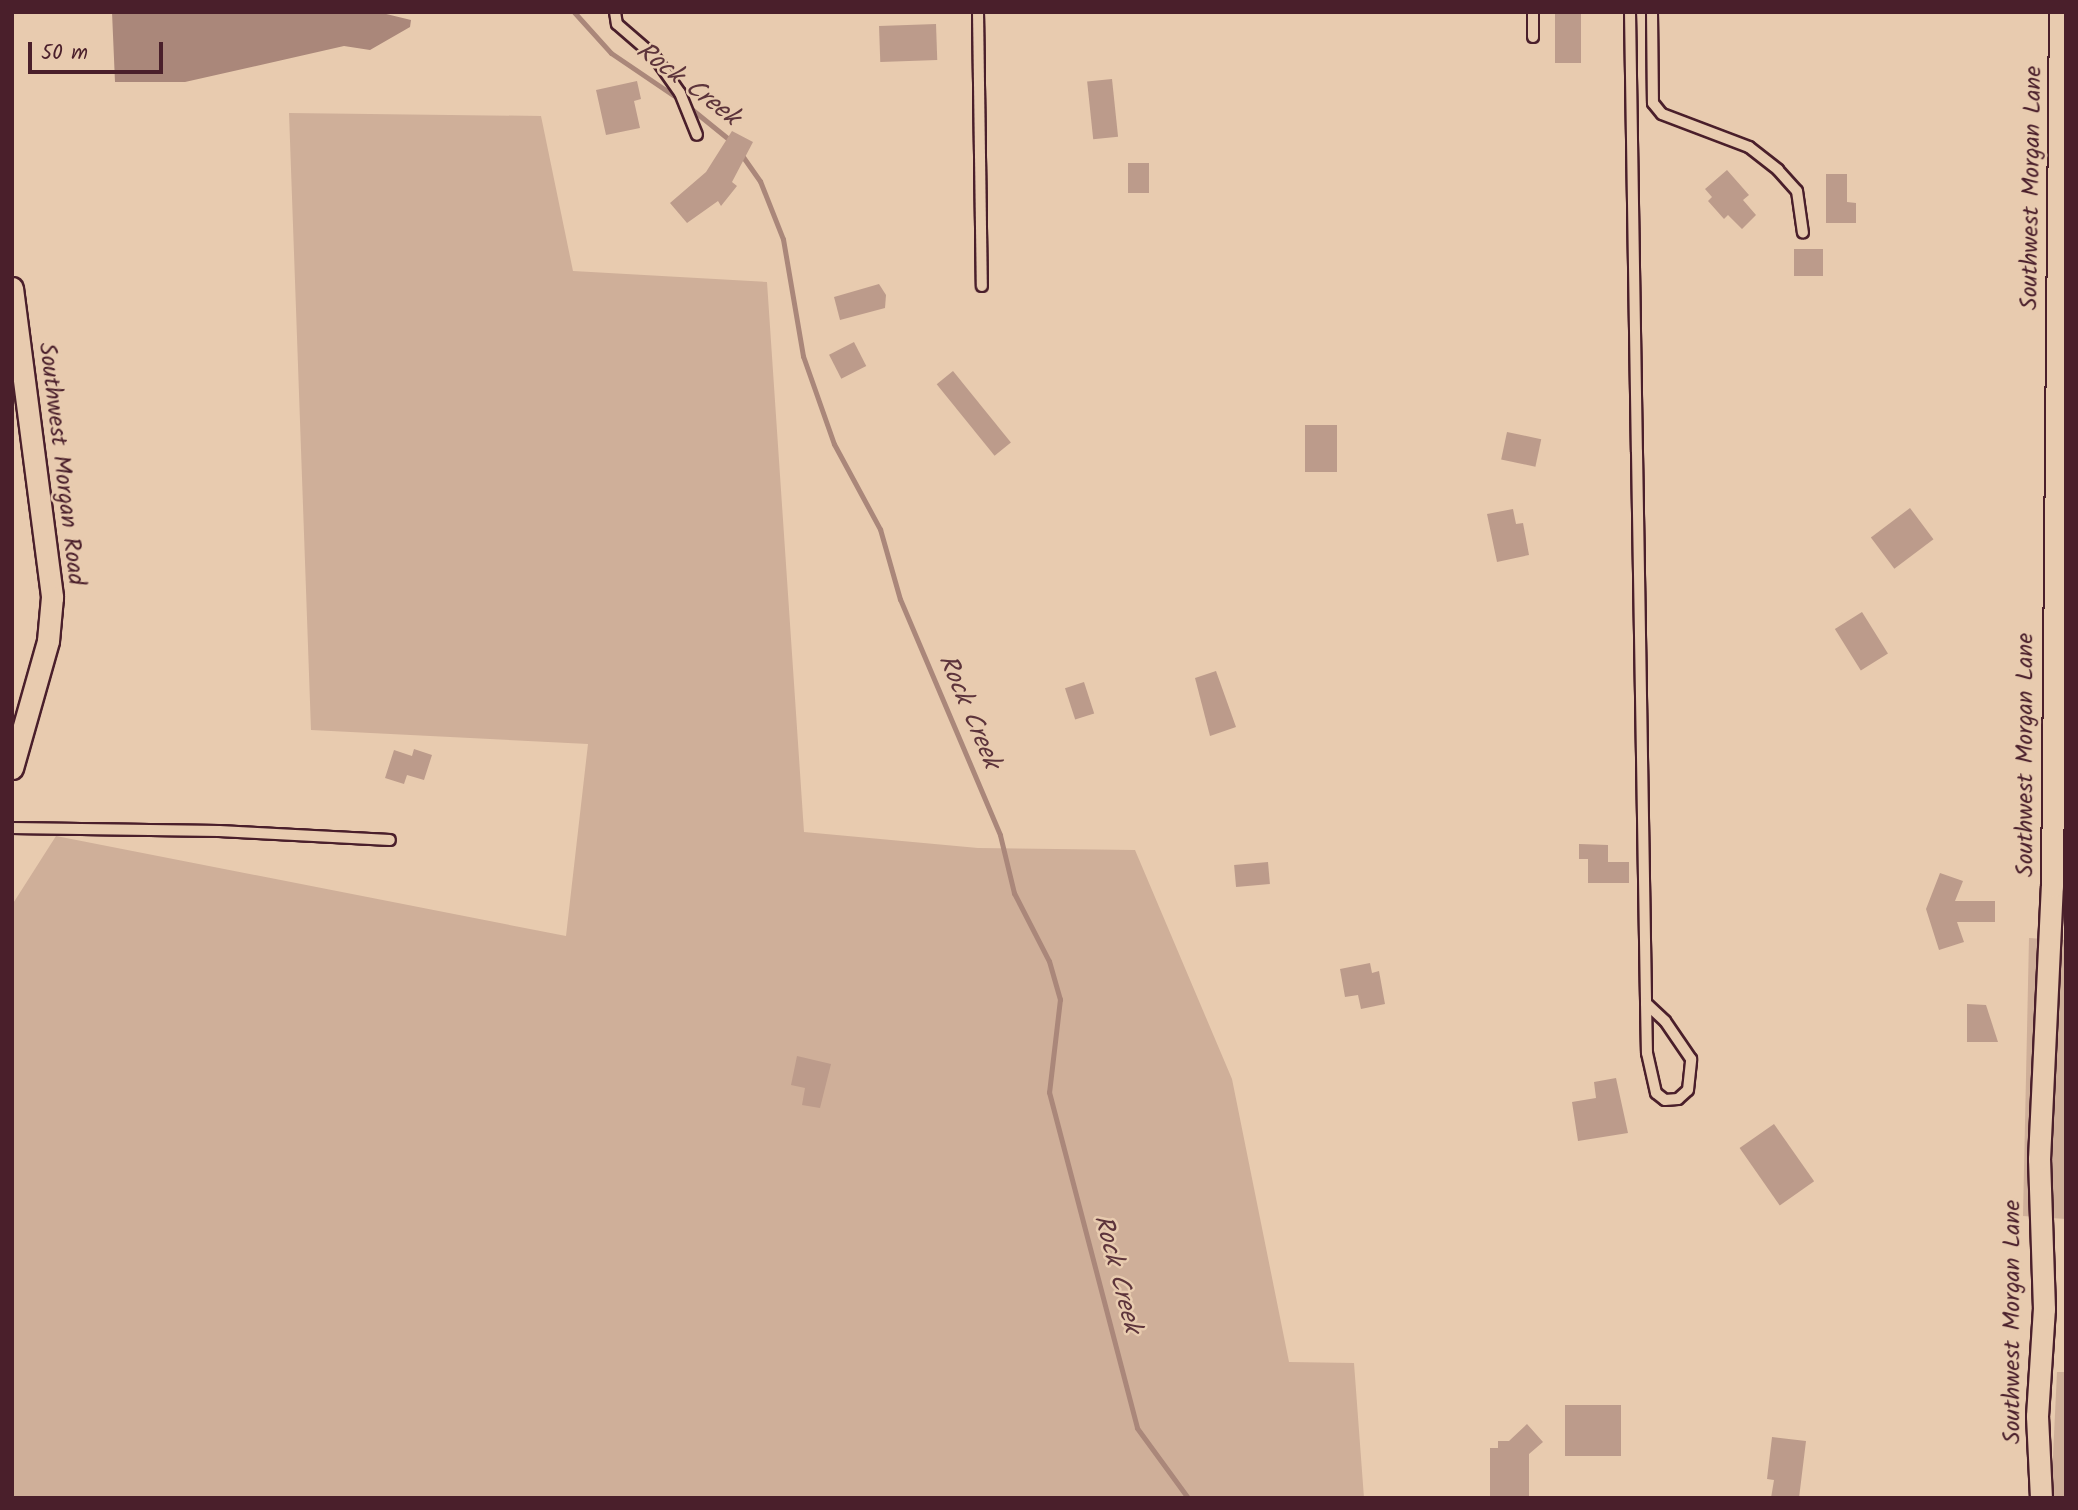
<!DOCTYPE html>
<html>
<head>
<meta charset="utf-8">
<style>
  body { margin:0 }
  #map { position:relative; width:2078px; height:1510px; overflow:hidden; background:#e8cbaf; font-family:Kalam,sans-serif }
  div>[style] { position:absolute }
  [style*='--x'] { left:calc(var(--x)*1px); top:calc(var(--y)*1px); width:calc(var(--w)*1px); rotate:calc(var(--a)*1deg) }
  .green>* { inset:0; background:#cfaf99 }
  .water>* { inset:0; background:#aa877a }
  .stream>* { height:5px; margin:-2.5px; padding:0 2.5px; transform-origin:2.5px; border-radius:2.5px; background:#aa877a }
  .building>* { inset:0; background:#bc9b8b; transform-origin:0 0 }
  .roads { filter:drop-shadow(2px 0 #4a1f2b) drop-shadow(-2px 0 #4a1f2b) drop-shadow(0 2px #4a1f2b) drop-shadow(0 -2px #4a1f2b) }
  .service>* { height:10px; margin:-5px; padding:0 5px; transform-origin:5px; border-radius:5px; background:#e8cbaf }
  .minor>* { height:21px; margin:-10.5px; padding:0 10.5px; transform-origin:10.5px; border-radius:10.5px; background:#e8cbaf }
  span { translate:-50% -50%; white-space:nowrap; text-align:center; line-height:1.15; -webkit-text-stroke:5px #e8cbaf; paint-order:stroke }
  .street-label { font-size:24px; color:#4a1f2b }
  .water-label { font-size:26px; color:#5d343b; font-style:italic }
  .frame { position:absolute; inset:0; border:14px solid #4a1f2b; pointer-events:none }
  .scale { position:absolute; left:28px; top:42px; width:135px; height:32px; box-sizing:border-box; border:4px solid #4a1f2b; border-top:0; padding-left:9px; font-size:21px; line-height:24px; white-space:nowrap; color:#4a1f2b; -webkit-text-stroke:5px #e8cbaf; paint-order:stroke }
</style>
</head>
<body>
<div id="map">
  <div class="green">
    <div style="clip-path:polygon(289px 113px,541px 116px,573px 271px,767px 282px,804px 832px,978px 848px,1135px 850px,1232px 1079px,1289px 1362px,1354px 1363px,1364px 1498px,12px 1498px,12px 905px,56px 836px,566px 936px,588px 744px,311px 730px)"></div>
    <div style="clip-path:polygon(2029px 938px,2066px 940px,2066px 1219px,2023px 1216px)"></div>
    <div style="clip-path:polygon(2057px 1372px,2066px 1372px,2066px 1498px,2051px 1498px)"></div>
  </div>
  <div class="water">
    <div style="clip-path:polygon(378px 12px,411px 20px,410px 27px,370px 50px,344px 46px,185px 82px,115px 82px,112px 12px)"></div>
  </div>
  <div class="stream">
    <div style="--x:574;--y:12;--w:55;--a:47.9"></div>
    <div style="--x:611;--y:53;--w:82;--a:34.1"></div>
    <div style="--x:689;--y:107;--w:54;--a:39"></div>
    <div style="--x:741;--y:154;--w:33;--a:55"></div>
    <div style="--x:760;--y:181;--w:62;--a:68.4"></div>
    <div style="--x:783;--y:239;--w:119;--a:80.3"></div>
    <div style="--x:803;--y:356;--w:93;--a:70.6"></div>
    <div style="--x:834;--y:444;--w:97;--a:61.6"></div>
    <div style="--x:880;--y:529;--w:73;--a:74.1"></div>
    <div style="--x:900;--y:599;--w:256;--a:67"></div>
    <div style="--x:1000;--y:835;--w:60;--a:76.4"></div>
    <div style="--x:1014;--y:893;--w:76;--a:62.8"></div>
    <div style="--x:1049;--y:961;--w:40;--a:74"></div>
    <div style="--x:1060;--y:999;--w:94;--a:96.7"></div>
    <div style="--x:1049;--y:1092;--w:347;--a:75.3"></div>
    <div style="--x:1137;--y:1428;--w:87;--a:53.9"></div>
  </div>
  <div class="building">
    <div style="left:1555px;top:12px;width:26px;height:51px"></div>
    <div style="left:936px;top:24px;width:36px;height:57px;rotate:88deg"></div>
    <div style="left:1112px;top:79px;width:58px;height:25px;rotate:84deg"></div>
    <div style="clip-path:polygon(637px 81px,641px 99px,634px 101px,640px 128px,606px 135px,596px 90px)"></div>
    <div style="clip-path:polygon(732px 131px,753px 142px,732px 182px,737px 186px,721px 206px,718px 201px,687px 223px,670px 203px,706px 172px)"></div>
    <div style="left:1128px;top:163px;width:21px;height:30px"></div>
    <div style="clip-path:polygon(1727px 170px,1749px 195px,1743px 200px,1756px 215px,1742px 229px,1728px 215px,1724px 219px,1708px 201px,1712px 197px,1705px 189px)"></div>
    <div style="clip-path:polygon(1826px 174px,1847px 174px,1847px 202px,1856px 203px,1856px 223px,1826px 223px)"></div>
    <div style="left:1794px;top:249px;width:29px;height:27px"></div>
    <div style="clip-path:polygon(879px 284px,886px 295px,885px 308px,840px 320px,834px 297px)"></div>
    <div style="left:854px;top:342px;width:27px;height:28px;rotate:63deg"></div>
    <div style="left:953px;top:371px;width:92px;height:21px;rotate:51deg"></div>
    <div style="left:1305px;top:425px;width:32px;height:47px"></div>
    <div style="left:1507px;top:432px;width:35px;height:28px;rotate:12deg"></div>
    <div style="left:1910px;top:508px;width:39px;height:49px;rotate:53deg"></div>
    <div style="clip-path:polygon(1513px 509px,1516px 524px,1523px 523px,1529px 555px,1497px 562px,1487px 514px)"></div>
    <div style="left:1862px;top:612px;width:49px;height:32px;rotate:58deg"></div>
    <div style="clip-path:polygon(1216px 671px,1236px 727px,1210px 736px,1195px 678px)"></div>
    <div style="left:1084px;top:682px;width:33px;height:20px;rotate:72deg"></div>
    <div style="clip-path:polygon(414px 749px,432px 755px,424px 780px,407px 775px,404px 784px,385px 778px,394px 750px,412px 756px)"></div>
    <div style="clip-path:polygon(1579px 844px,1608px 845px,1608px 862px,1629px 862px,1629px 883px,1588px 883px,1588px 859px,1579px 859px)"></div>
    <div style="left:1268px;top:862px;width:22px;height:34px;rotate:85deg"></div>
    <div style="clip-path:polygon(1940px 873px,1963px 881px,1955px 901px,1995px 901px,1995px 922px,1957px 922px,1964px 942px,1939px 950px,1926px 909px)"></div>
    <div style="clip-path:polygon(1370px 963px,1372px 973px,1379px 971px,1385px 1004px,1361px 1009px,1358px 995px,1345px 997px,1340px 969px)"></div>
    <div style="clip-path:polygon(1967px 1004px,1986px 1005px,1998px 1042px,1967px 1042px)"></div>
    <div style="clip-path:polygon(797px 1056px,831px 1064px,820px 1108px,802px 1105px,805px 1088px,791px 1085px)"></div>
    <div style="clip-path:polygon(1616px 1078px,1628px 1133px,1578px 1141px,1572px 1102px,1596px 1098px,1594px 1082px)"></div>
    <div style="left:1774px;top:1124px;width:70px;height:42px;rotate:55deg"></div>
    <div style="left:1565px;top:1405px;width:56px;height:51px"></div>
    <div style="clip-path:polygon(1527px 1424px,1543px 1442px,1529px 1454px,1529px 1498px,1490px 1498px,1490px 1448px,1498px 1448px,1498px 1441px,1509px 1441px)"></div>
    <div style="clip-path:polygon(1772px 1437px,1806px 1441px,1799px 1498px,1771px 1498px,1774px 1480px,1767px 1479px)"></div>
  </div>
  <div class="roads">
    <div class="service">
      <div style="--x:615;--y:12;--w:12;--a:81"></div>
      <div style="--x:617;--y:24;--w:49;--a:40.9"></div>
      <div style="--x:654;--y:56;--w:45;--a:54.9"></div>
      <div style="--x:680;--y:93;--w:45;--a:68"></div>
      <div style="--x:978;--y:12;--w:274;--a:89.2"></div>
      <div style="--x:1533;--y:12;--w:25;--a:90"></div>
      <div style="--x:1630;--y:12;--w:440;--a:89.1"></div>
      <div style="--x:1637;--y:452;--w:551;--a:89.06"></div>
      <div style="--x:1646;--y:1003;--w:50;--a:88.9"></div>
      <div style="--x:1647;--y:1053;--w:41;--a:77.3"></div>
      <div style="--x:1656;--y:1093;--w:11;--a:38"></div>
      <div style="--x:1665;--y:1100;--w:13;--a:-4"></div>
      <div style="--x:1678;--y:1099;--w:13;--a:-42"></div>
      <div style="--x:1688;--y:1090;--w:31;--a:-84"></div>
      <div style="--x:1691;--y:1059;--w:46;--a:-124.4"></div>
      <div style="--x:1665;--y:1021;--w:26;--a:-137"></div>
      <div style="--x:1652;--y:12;--w:91;--a:89.4"></div>
      <div style="--x:1653;--y:103;--w:14;--a:51"></div>
      <div style="--x:1662;--y:114;--w:93;--a:20.8"></div>
      <div style="--x:1749;--y:147;--w:37;--a:38"></div>
      <div style="--x:1778;--y:170;--w:28;--a:48"></div>
      <div style="--x:1797;--y:191;--w:42;--a:81.9"></div>
      <div style="--x:12;--y:828;--w:207;--a:0.8"></div>
      <div style="--x:219;--y:831;--w:171;--a:3"></div>
    </div>
    <div class="minor">
      <div style="--x:12;--y:288;--w:312;--a:82.6"></div>
      <div style="--x:52;--y:597;--w:44;--a:95.2"></div>
      <div style="--x:48;--y:641;--w:132;--a:105.8"></div>
      <div style="--x:2041;--y:1498;--w:82;--a:-92.8"></div>
      <div style="--x:2037;--y:1416;--w:107;--a:-86.3"></div>
      <div style="--x:2044;--y:1309;--w:150;--a:-91.9"></div>
      <div style="--x:2039;--y:1159;--w:273;--a:-87.3"></div>
      <div style="--x:2052;--y:886;--w:874;--a:-89.48"></div>
    </div>
  </div>
  <div class="street-label">
    <span style="left:2032px;top:188px;rotate:-89deg">Southwest Morgan Lane</span>
    <span style="left:61px;top:464px;rotate:83deg">Southwest Morgan Road</span>
    <span style="left:2026px;top:755px;rotate:-90deg">Southwest Morgan Lane</span>
    <span style="left:2013px;top:1322px;rotate:-90deg">Southwest Morgan Lane</span>
  </div>
  <div class="water-label">
    <span style="left:687px;top:85px;rotate:37deg">Rock Creek</span>
    <span style="left:968px;top:712px;rotate:67deg">Rock Creek</span>
    <span style="left:1116px;top:1274px;rotate:75deg">Rock Creek</span>
  </div>
  <div class="frame"></div>
  <div class="scale">50 m</div>
</div>
</body>
</html>
